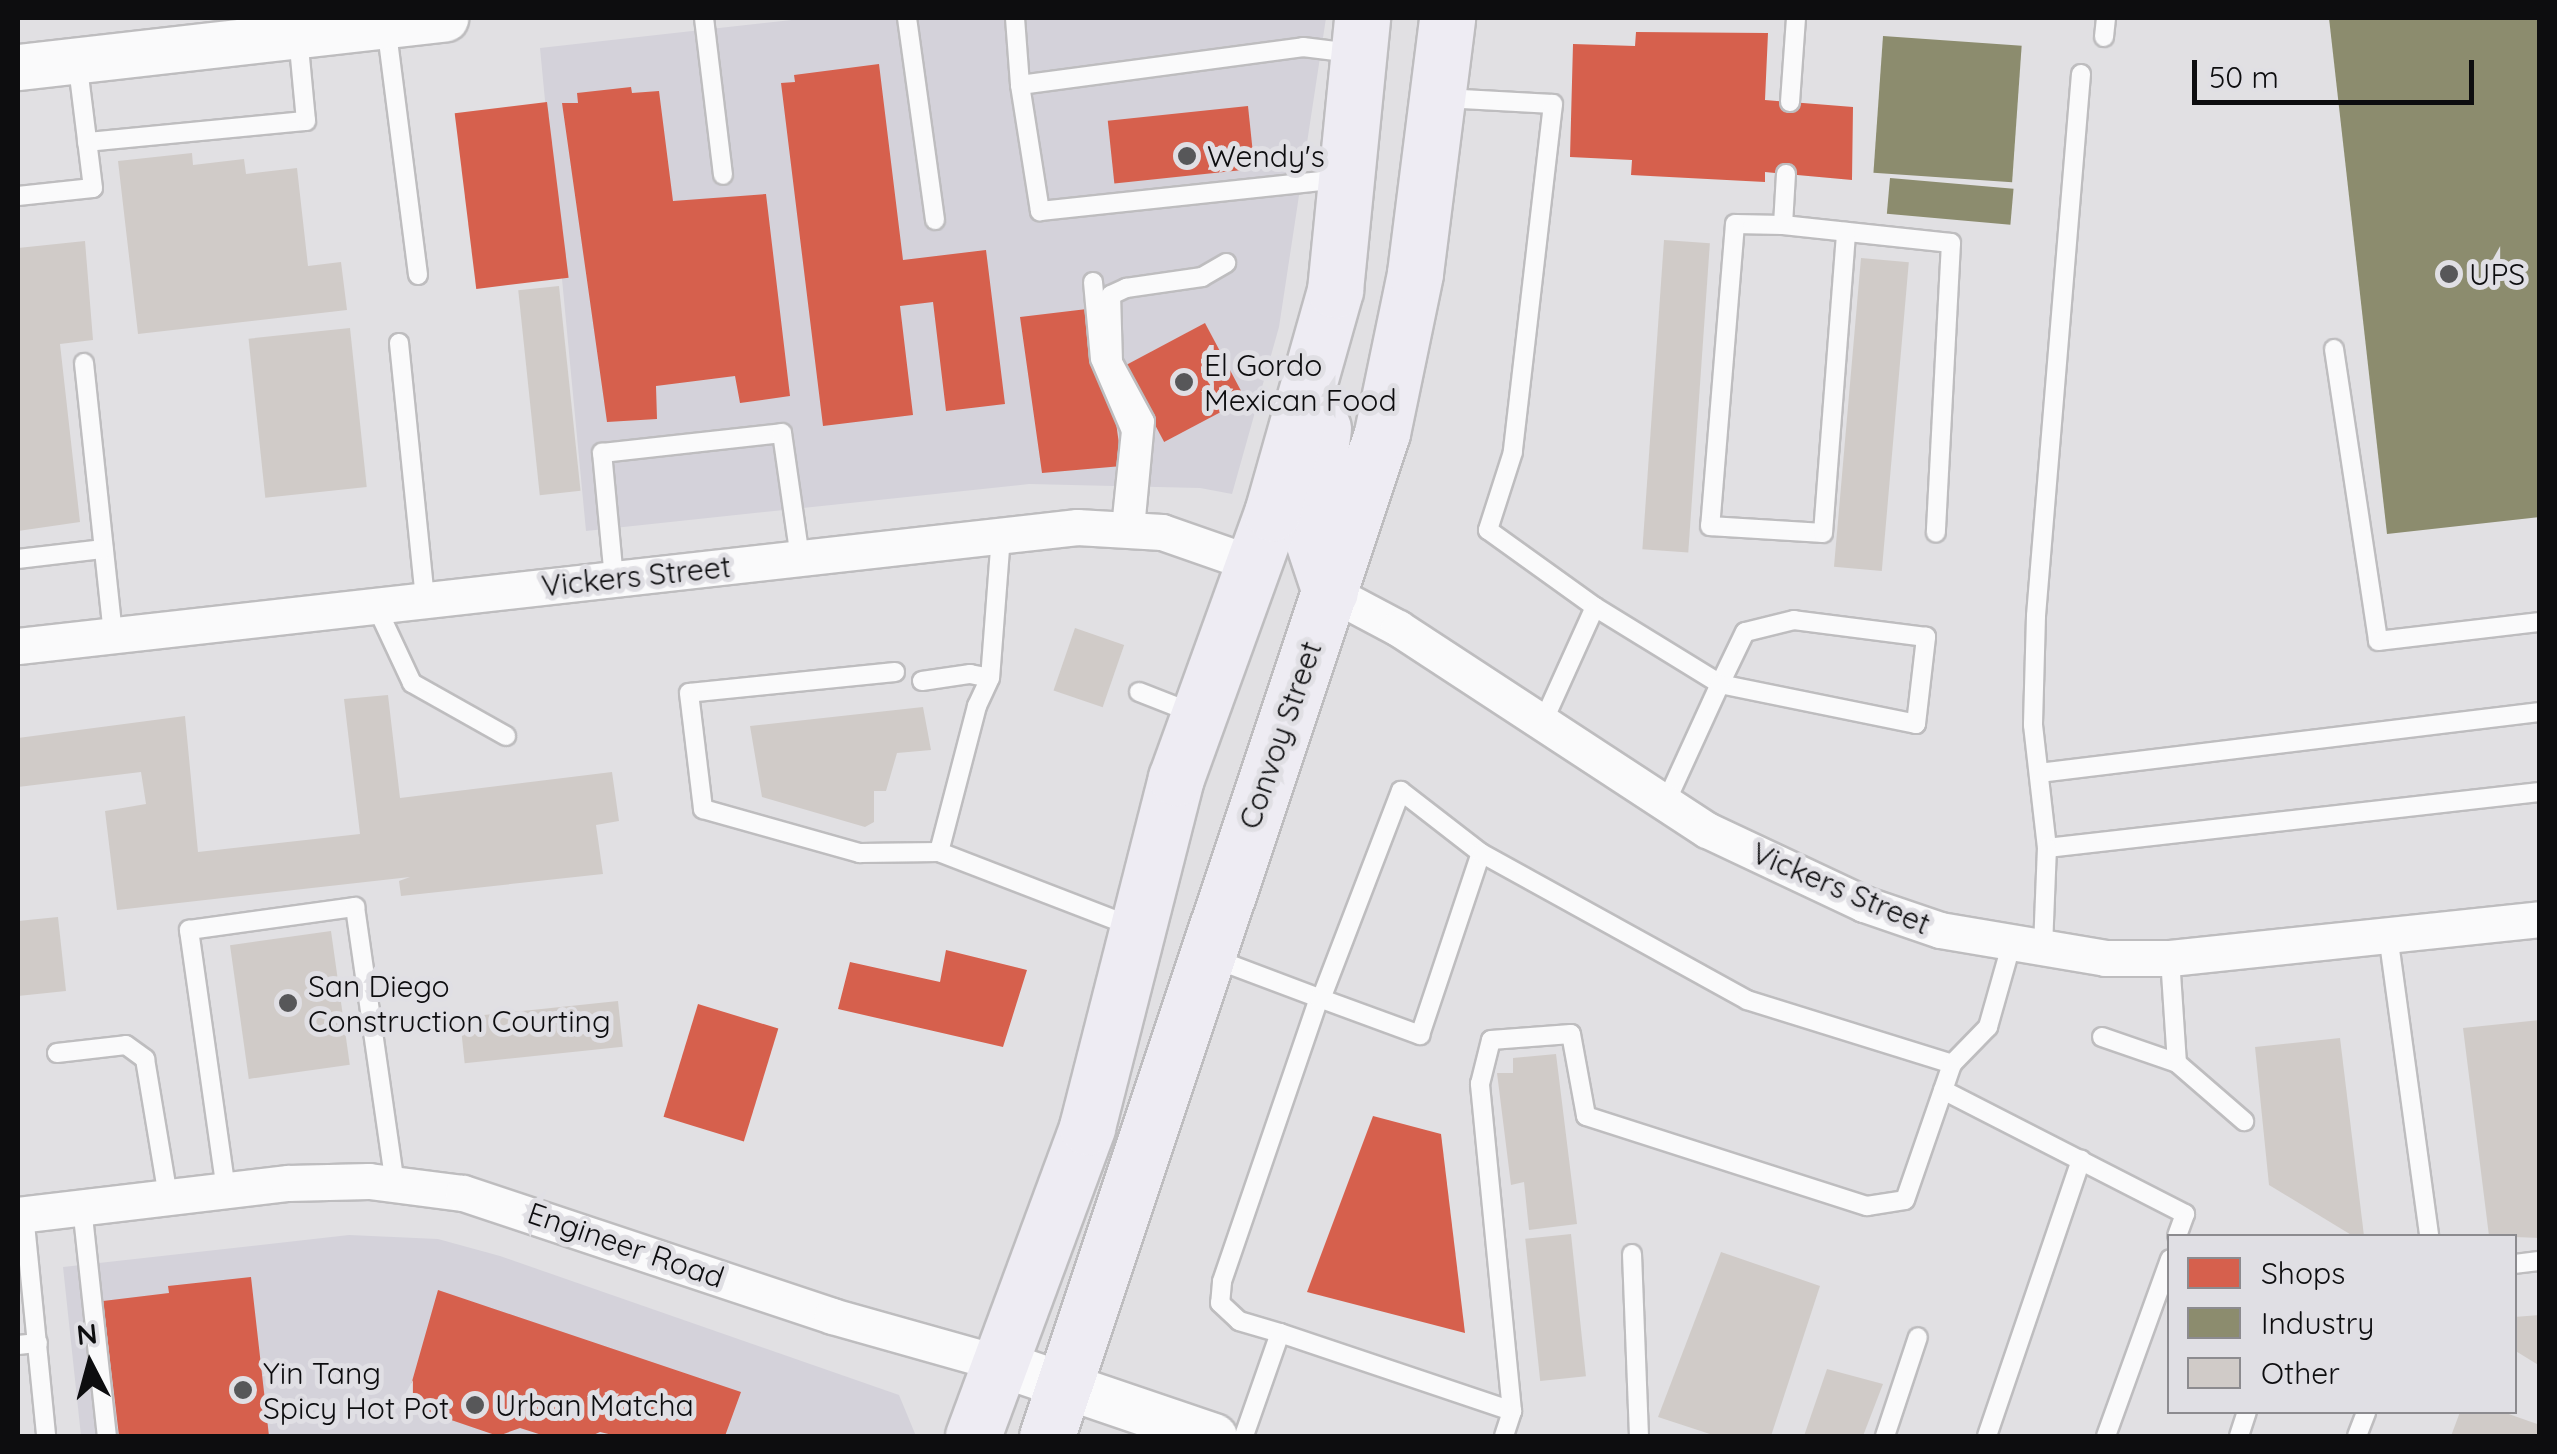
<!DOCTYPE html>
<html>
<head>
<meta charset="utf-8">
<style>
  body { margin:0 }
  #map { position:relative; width:2557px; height:1454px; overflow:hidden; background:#e1e0e3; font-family:Quicksand,sans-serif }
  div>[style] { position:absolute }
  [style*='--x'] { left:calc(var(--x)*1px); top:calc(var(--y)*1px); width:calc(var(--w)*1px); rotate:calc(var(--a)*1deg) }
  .built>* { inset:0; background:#d4d2da }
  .shops>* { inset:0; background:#d6604d; transform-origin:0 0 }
  .industry>* { inset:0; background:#8c8c6e; transform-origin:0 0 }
  .building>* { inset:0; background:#d0cbc8; transform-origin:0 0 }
  .roads { filter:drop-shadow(2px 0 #bebdbf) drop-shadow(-2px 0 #bebdbf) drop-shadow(0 2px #bebdbf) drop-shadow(0 -2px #bebdbf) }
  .service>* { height:18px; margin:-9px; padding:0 9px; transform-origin:9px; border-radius:9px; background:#fafafb }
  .minor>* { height:35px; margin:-17.5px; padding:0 17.5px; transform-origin:17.5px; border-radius:17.5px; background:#fafafb }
  .tertiary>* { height:45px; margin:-22.5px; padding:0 22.5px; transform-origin:22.5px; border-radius:22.5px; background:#fafafb }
  .primary>* { height:55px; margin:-27.5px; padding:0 27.5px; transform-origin:27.5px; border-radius:27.5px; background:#eeecf3 }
  .dots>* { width:28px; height:28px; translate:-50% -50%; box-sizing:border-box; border:5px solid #e0dfe4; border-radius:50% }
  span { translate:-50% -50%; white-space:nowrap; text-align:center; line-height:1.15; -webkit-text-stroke:10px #e0dfe4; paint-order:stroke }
  .poi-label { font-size:30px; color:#0d0d0f }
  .left { translate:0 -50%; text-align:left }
  .street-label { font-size:30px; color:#0d0d0f }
  .frame { position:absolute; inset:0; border:20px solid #0d0d0f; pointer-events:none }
  .legend { position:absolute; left:2167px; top:1234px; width:350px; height:180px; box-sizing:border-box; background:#e0dfe4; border:2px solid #8c8b8f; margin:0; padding:12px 18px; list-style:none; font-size:30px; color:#0d0d0f }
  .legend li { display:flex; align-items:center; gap:20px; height:50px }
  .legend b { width:50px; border:2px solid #8c8b8f }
  .north { position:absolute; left:40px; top:1314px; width:100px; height:100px; -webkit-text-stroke:8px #e0dfe4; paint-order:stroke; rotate:354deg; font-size:28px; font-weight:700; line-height:40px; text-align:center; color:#0d0d0f }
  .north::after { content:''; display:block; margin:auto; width:35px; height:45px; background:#0d0d0f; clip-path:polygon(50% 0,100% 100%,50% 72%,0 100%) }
  .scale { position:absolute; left:2192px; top:60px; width:282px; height:45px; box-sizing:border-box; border:5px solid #0d0d0f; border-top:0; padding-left:12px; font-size:30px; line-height:35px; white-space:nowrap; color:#0d0d0f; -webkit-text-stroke:8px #e0dfe4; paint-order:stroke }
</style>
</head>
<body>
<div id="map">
  <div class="built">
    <div style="clip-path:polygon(810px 18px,1326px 18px,1279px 327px,1232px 494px,1200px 488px,1029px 484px,586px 531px,540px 48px)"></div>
    <div style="clip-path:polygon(349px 1235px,438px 1239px,500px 1256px,899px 1395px,916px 1436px,81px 1436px,63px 1267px)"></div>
  </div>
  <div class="shops">
    <div style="clip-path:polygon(1636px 32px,1768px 33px,1765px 100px,1853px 107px,1852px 180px,1765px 172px,1765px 182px,1631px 175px,1632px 160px,1570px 157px,1573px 44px,1635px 46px)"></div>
    <div style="clip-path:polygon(879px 64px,903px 260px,986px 250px,1005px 404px,946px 411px,933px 302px,900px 306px,913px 415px,823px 426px,781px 83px,795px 82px,794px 75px)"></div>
    <div style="clip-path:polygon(631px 87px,632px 93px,659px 91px,673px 201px,766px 194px,790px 396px,740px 403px,735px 376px,656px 386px,657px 419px,607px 422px,562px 103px,578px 103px,577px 93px)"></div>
    <div style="left:547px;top:102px;width:177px;height:93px;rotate:83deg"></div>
    <div style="left:1248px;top:106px;width:63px;height:141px;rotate:84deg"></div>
    <div style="clip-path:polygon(1087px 309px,1094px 369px,1115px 415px,1122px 466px,1042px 473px,1020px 317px)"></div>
    <div style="left:1205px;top:323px;width:86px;height:92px;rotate:62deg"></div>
    <div style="clip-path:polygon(946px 950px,1027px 970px,1003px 1047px,838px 1009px,850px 962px,940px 982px)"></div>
    <div style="left:698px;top:1004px;width:84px;height:118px;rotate:17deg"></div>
    <div style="clip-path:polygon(1373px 1116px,1441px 1134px,1465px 1333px,1307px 1292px)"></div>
    <div style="clip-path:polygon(251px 1277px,269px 1436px,119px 1436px,103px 1301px,169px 1293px,168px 1286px)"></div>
    <div style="clip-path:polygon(438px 1290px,741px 1392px,725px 1436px,617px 1436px,600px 1432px,591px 1436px,545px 1436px,520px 1428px,498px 1436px,416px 1408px,407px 1399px)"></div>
  </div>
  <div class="industry">
    <div style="clip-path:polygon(2329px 18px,2540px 18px,2540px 517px,2387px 534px)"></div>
    <div style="left:1883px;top:36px;width:139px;height:137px;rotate:4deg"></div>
    <div style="left:1890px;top:178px;width:124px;height:36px;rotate:5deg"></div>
  </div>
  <div class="building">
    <div style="clip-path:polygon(192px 153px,193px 165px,244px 159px,246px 174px,297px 168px,308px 266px,341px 262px,347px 310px,138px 334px,118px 161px)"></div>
    <div style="left:1664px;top:240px;width:46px;height:310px;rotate:4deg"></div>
    <div style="clip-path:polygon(85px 241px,93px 340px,60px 344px,80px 522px,18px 531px,18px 248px)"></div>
    <div style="left:1861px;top:258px;width:48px;height:310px;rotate:5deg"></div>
    <div style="left:559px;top:286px;width:206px;height:41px;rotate:84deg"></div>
    <div style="left:350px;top:328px;width:160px;height:102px;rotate:84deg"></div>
    <div style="left:1075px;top:628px;width:52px;height:66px;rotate:19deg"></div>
    <div style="clip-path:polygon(388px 695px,400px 798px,612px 772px,619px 821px,596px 825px,603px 874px,401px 896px,399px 881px,410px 877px,117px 910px,105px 811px,146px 804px,141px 772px,18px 787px,18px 738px,185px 716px,198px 852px,360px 834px,344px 699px)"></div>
    <div style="clip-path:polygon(923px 707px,931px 750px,897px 753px,886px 791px,874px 791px,874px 822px,865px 827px,762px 797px,750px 726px)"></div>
    <div style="clip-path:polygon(58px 917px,66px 991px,18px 996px,18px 921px)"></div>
    <div style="left:331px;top:931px;width:135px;height:102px;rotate:82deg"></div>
    <div style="left:618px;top:1001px;width:46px;height:159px;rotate:84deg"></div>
    <div style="clip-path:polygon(2540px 1020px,2540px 1238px,2489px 1236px,2463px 1028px)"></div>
    <div style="clip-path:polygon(2340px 1038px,2364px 1236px,2353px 1236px,2269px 1185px,2255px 1047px)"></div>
    <div style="clip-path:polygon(1556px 1054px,1577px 1224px,1529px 1230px,1524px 1182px,1511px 1185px,1497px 1073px,1513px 1073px,1513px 1058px)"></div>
    <div style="left:1571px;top:1234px;width:143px;height:46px;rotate:84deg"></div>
    <div style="clip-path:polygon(1721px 1252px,1820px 1286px,1771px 1436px,1716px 1436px,1658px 1417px)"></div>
    <div style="clip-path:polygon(2540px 1315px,2540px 1366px,2514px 1350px,2514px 1317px)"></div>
    <div style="clip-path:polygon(1827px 1369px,1883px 1384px,1863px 1436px,1804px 1436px)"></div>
    <div style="clip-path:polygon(2460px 1412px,2503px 1412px,2540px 1425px,2540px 1436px,2451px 1436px)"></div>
  </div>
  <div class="roads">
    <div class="service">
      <div style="--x:704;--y:18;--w:158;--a:83.1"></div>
      <div style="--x:907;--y:18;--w:204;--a:82.1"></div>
      <div style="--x:1015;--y:18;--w:67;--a:85.7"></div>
      <div style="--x:1020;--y:85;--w:128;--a:81"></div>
      <div style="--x:1040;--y:211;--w:302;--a:-6.1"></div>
      <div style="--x:386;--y:25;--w:252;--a:82.7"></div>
      <div style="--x:2104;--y:37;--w:19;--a:-84"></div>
      <div style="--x:2081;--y:74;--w:544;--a:94.75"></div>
      <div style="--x:2036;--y:616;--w:109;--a:91.6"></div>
      <div style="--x:2033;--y:725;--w:124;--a:83.5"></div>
      <div style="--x:2047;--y:848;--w:496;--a:-6.5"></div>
      <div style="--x:1020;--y:85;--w:286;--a:-7.6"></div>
      <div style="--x:1303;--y:47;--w:49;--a:7"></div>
      <div style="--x:1444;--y:98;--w:109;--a:3.2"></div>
      <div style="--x:1553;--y:104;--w:350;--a:96.6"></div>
      <div style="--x:1513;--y:452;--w:82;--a:107.8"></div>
      <div style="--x:1488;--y:530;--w:132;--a:35.7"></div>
      <div style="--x:1595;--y:607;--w:147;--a:31.6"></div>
      <div style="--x:1720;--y:684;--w:200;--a:11.5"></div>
      <div style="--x:1916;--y:724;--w:88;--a:-83.4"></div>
      <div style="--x:1926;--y:637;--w:133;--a:-172.7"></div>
      <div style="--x:1794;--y:620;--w:50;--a:166.2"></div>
      <div style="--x:1745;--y:632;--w:58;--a:115.7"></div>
      <div style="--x:1720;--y:684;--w:130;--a:114.6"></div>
      <div style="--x:1790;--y:102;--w:84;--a:-85.9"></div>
      <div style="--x:87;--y:142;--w:220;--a:-5.5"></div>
      <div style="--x:306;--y:121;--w:84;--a:-95.4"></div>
      <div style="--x:1786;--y:174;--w:51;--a:93.4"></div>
      <div style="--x:1783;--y:225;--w:169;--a:6.1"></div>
      <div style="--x:1951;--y:243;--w:290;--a:93"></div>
      <div style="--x:18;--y:196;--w:75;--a:-6.1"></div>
      <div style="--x:93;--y:188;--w:129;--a:-97.1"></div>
      <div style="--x:1783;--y:225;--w:48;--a:-178.8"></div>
      <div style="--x:1735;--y:224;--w:303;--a:94.7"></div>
      <div style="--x:1710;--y:526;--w:113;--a:3.5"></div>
      <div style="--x:1823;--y:533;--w:302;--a:-85.6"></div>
      <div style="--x:1093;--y:282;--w:77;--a:84.8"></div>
      <div style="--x:1100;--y:359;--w:78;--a:66.7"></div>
      <div style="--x:1131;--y:431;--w:97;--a:95.9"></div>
      <div style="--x:399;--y:343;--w:258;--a:84.2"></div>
      <div style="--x:2334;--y:349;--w:295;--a:81.4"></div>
      <div style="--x:2378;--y:641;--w:163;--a:-6.7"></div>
      <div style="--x:84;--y:363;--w:274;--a:83.9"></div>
      <div style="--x:1135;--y:529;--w:108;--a:-84.7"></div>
      <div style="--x:1145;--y:421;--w:67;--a:-118.5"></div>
      <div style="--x:1113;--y:362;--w:67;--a:-91.7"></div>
      <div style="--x:1111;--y:295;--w:17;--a:-25"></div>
      <div style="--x:1126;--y:288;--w:77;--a:-8.2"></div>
      <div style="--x:1202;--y:277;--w:28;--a:-30"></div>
      <div style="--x:1001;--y:536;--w:142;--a:94.4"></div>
      <div style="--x:990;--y:678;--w:31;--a:115"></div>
      <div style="--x:977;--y:706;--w:151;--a:104.6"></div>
      <div style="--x:939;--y:852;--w:206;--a:21.1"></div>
      <div style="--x:18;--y:559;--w:86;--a:-6.7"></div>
      <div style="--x:614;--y:579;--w:127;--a:-95.4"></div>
      <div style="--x:602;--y:453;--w:181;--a:-6.3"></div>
      <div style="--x:782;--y:433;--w:126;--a:81.8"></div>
      <div style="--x:376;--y:606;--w:85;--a:64.9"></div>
      <div style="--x:412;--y:683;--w:108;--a:29.4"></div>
      <div style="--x:895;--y:672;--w:207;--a:174.2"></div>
      <div style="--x:689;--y:693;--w:117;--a:83.1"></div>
      <div style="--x:703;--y:809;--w:163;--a:15.7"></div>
      <div style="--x:860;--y:853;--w:79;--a:-0.7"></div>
      <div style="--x:922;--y:681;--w:49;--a:-8.3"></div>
      <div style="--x:970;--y:674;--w:20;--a:11"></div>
      <div style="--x:1139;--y:692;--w:58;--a:21.3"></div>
      <div style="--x:1543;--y:722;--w:126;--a:-65.7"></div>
      <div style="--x:2039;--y:773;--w:505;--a:-6.94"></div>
      <div style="--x:2388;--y:935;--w:304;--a:82.2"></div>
      <div style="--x:2043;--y:947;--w:99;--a:-87.7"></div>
      <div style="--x:1210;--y:957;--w:116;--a:20.6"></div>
      <div style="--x:1319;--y:998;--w:300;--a:108.9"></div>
      <div style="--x:1222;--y:1282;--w:21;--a:95"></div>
      <div style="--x:1220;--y:1303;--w:26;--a:43"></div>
      <div style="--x:1239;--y:1321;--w:43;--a:16.3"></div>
      <div style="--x:1280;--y:1333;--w:109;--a:109.3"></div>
      <div style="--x:2170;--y:958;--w:105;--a:86.2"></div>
      <div style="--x:2177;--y:1063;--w:89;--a:40.9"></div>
      <div style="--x:1319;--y:998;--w:108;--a:20.1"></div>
      <div style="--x:1420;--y:1035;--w:192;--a:-71.5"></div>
      <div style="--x:1321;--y:999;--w:223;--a:-69"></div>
      <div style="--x:1401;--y:791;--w:101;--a:37.8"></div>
      <div style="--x:1481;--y:853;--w:304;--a:28.9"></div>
      <div style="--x:1747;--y:1000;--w:215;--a:17.3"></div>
      <div style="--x:2102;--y:1037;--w:79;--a:19.1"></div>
      <div style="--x:57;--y:1053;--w:69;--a:-6.6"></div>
      <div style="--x:126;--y:1045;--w:24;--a:36"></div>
      <div style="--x:145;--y:1059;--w:140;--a:80.5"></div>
      <div style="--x:1943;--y:1090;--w:272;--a:27.1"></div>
      <div style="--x:2185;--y:1214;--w:23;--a:110"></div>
      <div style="--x:226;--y:1190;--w:263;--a:-98.1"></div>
      <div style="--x:189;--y:930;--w:168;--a:-7.9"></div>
      <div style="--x:355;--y:907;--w:282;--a:81.8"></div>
      <div style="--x:82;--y:1207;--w:230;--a:83.8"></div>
      <div style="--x:24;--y:1214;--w:223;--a:84.3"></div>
      <div style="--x:1632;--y:1254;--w:182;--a:87.8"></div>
      <div style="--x:2514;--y:1264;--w:26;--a:-7"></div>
      <div style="--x:1280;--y:1333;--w:245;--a:18.6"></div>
      <div style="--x:18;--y:1345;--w:20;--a:-6"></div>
      <div style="--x:1504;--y:1436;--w:26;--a:-72"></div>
      <div style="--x:1512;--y:1411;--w:329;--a:-95.6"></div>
      <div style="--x:1480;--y:1084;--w:45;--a:-76"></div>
      <div style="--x:1491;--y:1040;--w:80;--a:-4.3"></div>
      <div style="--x:1571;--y:1034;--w:83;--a:79.6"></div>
      <div style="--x:1586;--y:1116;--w:295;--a:17.8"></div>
      <div style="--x:1867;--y:1206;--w:38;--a:-9"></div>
      <div style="--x:1905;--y:1200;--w:144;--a:-70.9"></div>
      <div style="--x:1952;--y:1064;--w:52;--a:-45.8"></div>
      <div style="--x:1988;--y:1027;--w:88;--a:-74.2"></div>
      <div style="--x:1885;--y:1436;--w:104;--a:-71.6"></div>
      <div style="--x:1987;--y:1436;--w:292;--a:-71.2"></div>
      <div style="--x:2106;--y:1436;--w:188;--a:-70.1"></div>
      <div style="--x:2239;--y:1436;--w:25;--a:-72"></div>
      <div style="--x:2357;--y:1436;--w:26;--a:-69"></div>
    </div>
    <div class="minor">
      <div style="--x:1330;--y:592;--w:77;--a:27.9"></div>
      <div style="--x:1398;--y:628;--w:369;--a:33.2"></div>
      <div style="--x:1707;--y:830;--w:174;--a:25.2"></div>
      <div style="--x:1864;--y:904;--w:80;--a:18.9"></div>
      <div style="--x:1940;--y:930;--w:167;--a:9.6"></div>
      <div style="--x:2105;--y:958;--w:65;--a:0"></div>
      <div style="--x:2170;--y:958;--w:372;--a:-6"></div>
      <div style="--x:18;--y:646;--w:1066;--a:-6.41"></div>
      <div style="--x:1077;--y:527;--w:85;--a:3.4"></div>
      <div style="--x:1162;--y:532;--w:94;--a:19.2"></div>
      <div style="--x:18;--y:1215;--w:272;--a:-6.8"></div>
      <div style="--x:288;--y:1183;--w:81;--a:-1.4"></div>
      <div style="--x:369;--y:1181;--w:95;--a:7.3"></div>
      <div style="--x:463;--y:1193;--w:389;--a:18.4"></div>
      <div style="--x:832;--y:1316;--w:173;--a:15.7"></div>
    </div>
    <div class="tertiary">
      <div style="--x:18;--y:67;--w:430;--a:-6.5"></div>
      <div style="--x:999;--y:1363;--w:227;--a:18.8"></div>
    </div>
    <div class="primary">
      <div style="--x:1323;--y:428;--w:105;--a:97.1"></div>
      <div style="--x:1310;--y:532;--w:63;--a:71.6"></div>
      <div style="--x:973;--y:1436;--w:329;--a:-69.7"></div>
      <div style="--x:1087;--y:1127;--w:360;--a:-75.7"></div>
      <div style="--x:1176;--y:778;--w:282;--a:-70.1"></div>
      <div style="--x:1272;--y:513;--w:232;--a:-74.2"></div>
      <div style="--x:1335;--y:290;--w:273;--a:-84.3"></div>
      <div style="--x:1047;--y:1436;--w:1057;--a:-71.53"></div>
      <div style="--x:1382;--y:433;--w:163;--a:-78.3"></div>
      <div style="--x:1415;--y:273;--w:257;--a:-82.8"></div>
    </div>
  </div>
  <div class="dots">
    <div style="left:1187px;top:156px;background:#575759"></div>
    <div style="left:2449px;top:274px;background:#575759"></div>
    <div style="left:1184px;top:382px;background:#575759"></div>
    <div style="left:288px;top:1003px;background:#575759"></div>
    <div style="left:243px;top:1390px;background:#575759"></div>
    <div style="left:475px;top:1405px;background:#575759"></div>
  </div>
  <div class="poi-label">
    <span class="left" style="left:1207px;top:156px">Wendy's</span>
    <span class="left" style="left:2469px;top:274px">UPS</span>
    <span class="left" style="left:1204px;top:382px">El Gordo<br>Mexican Food</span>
    <span class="left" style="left:308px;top:1003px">San Diego<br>Construction Courting</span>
    <span class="left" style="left:263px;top:1390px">Yin Tang<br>Spicy Hot Pot</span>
    <span class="left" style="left:495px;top:1405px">Urban Matcha</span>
  </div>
  <div class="street-label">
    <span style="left:636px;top:576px;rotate:-6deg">Vickers Street</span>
    <span style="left:1280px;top:735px;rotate:-71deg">Convoy Street</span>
    <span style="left:1841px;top:888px;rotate:23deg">Vickers Street</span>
    <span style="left:626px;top:1245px;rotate:19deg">Engineer Road</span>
  </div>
  <div class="frame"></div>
  <ul class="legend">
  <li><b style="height:28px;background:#d6604d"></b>Shops</li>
  <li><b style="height:28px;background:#8c8c6e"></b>Industry</li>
  <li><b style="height:28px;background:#d0cbc8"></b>Other</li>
  </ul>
  <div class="north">N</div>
  <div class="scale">50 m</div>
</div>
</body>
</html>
